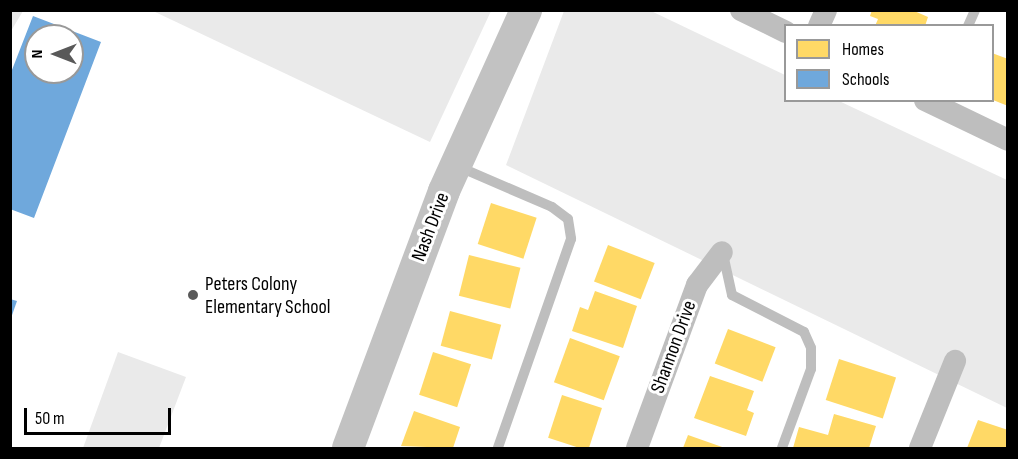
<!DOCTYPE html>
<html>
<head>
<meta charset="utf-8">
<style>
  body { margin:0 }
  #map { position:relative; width:1018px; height:459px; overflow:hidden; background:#fff; font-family:"Sofia Sans Condensed",sans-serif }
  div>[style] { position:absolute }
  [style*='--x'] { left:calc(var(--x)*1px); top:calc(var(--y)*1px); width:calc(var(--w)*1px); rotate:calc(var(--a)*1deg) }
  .green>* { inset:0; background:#eaeaea }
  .homes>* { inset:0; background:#ffd966; transform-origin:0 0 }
  .schools>* { inset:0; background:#6fa8dc }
  .lane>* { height:10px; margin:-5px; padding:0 5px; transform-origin:5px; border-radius:5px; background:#bebebe }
  .street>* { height:22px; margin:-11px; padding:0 11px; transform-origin:11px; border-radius:11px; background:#bebebe }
  .secondary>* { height:32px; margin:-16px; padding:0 16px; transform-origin:16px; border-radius:16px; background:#c2c2c2 }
  .dots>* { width:16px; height:16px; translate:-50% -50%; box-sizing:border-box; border:3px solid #fff; border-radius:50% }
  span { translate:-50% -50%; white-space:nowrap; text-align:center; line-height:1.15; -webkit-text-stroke:6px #fff; paint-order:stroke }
  .street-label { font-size:20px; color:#000 }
  .poi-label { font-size:20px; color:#000 }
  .left { translate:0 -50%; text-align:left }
  .frame { position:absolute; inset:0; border:12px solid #000; pointer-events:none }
  .legend { position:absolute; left:784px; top:24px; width:210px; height:78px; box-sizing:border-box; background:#fff; border:2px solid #999; margin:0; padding:8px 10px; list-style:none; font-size:18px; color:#000 }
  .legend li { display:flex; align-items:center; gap:12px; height:30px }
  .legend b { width:30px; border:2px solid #999 }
  .north { position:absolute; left:24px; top:24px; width:60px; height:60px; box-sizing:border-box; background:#fff; border:2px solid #999; border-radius:50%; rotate:270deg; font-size:16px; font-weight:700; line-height:24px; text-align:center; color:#000 }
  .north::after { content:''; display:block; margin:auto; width:21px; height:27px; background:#595959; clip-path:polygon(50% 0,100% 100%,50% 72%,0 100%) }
  .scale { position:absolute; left:24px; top:408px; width:147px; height:27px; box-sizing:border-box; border:3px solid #000; border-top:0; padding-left:8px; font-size:18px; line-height:21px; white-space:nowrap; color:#000; -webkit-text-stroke:4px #fff; paint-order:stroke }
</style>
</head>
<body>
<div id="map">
  <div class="green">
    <div style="clip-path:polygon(11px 10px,23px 11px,11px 31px,10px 11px)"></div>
    <div style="clip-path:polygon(649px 10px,785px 75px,786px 100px,839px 101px,1007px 180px,1007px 408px,506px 165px,564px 11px)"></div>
    <div style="clip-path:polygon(153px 11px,491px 11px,430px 142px)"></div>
    <div style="clip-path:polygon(118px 352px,186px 377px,159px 448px,83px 448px)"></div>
  </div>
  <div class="homes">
    <div style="clip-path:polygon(872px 10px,912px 10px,928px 17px,925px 26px,875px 26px,878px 19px,870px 16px)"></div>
    <div style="clip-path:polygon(992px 53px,1008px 59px,1008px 106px,993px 100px)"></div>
    <div style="left:491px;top:203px;width:48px;height:43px;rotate:18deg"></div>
    <div style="left:608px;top:245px;width:50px;height:39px;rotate:21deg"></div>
    <div style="left:469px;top:255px;width:53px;height:42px;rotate:14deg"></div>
    <div style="clip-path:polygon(595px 291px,637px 306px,623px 348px,572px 331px,580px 307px,588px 310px)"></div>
    <div style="left:450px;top:311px;width:53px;height:36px;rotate:15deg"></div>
    <div style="left:728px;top:329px;width:51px;height:37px;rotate:21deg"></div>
    <div style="left:570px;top:338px;width:53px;height:47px;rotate:20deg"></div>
    <div style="left:433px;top:352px;width:40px;height:45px;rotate:18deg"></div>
    <div style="left:839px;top:359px;width:60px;height:43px;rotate:18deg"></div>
    <div style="clip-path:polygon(710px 376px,754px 391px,747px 410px,754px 413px,746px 436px,694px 418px)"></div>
    <div style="left:562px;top:395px;width:42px;height:45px;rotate:18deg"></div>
    <div style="clip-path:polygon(414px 411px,460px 427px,453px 448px,401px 446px)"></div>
    <div style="clip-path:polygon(834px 414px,876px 426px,869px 448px,793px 448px,799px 427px,828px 435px)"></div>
    <div style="clip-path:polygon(978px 420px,1008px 430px,1008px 448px,967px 448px)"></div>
    <div style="clip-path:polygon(688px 435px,725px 448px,683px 448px)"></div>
  </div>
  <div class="schools">
    <div style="clip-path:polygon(evenodd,33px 16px,101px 42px,34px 218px,10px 209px,10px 75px,33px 16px,36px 36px,72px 36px,72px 72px,36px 72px,36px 36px)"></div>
    <div style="clip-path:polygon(10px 299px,17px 301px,11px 318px,10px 318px)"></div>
  </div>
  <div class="lane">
    <div style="--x:968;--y:26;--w:17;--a:-66"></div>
    <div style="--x:457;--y:166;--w:103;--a:23.3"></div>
    <div style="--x:552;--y:207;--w:20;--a:37"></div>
    <div style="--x:568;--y:219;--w:20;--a:81"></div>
    <div style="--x:571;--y:239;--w:221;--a:109.3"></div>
    <div style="--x:723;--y:254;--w:42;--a:77.6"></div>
    <div style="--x:732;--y:295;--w:81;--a:27.2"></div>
    <div style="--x:804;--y:332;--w:17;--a:66"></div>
    <div style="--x:811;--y:348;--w:21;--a:90"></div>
    <div style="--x:811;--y:369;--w:84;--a:110.2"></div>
  </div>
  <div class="street">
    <div style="--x:741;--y:10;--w:50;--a:26.1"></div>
    <div style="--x:819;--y:26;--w:17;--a:-66"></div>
    <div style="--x:925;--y:100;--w:92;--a:25.7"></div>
    <div style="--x:637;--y:448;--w:174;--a:-69.8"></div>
    <div style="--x:697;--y:285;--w:41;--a:-52.9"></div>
    <div style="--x:920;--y:448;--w:94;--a:-68.1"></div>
  </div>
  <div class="secondary">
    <div style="--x:348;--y:448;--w:274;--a:-69.5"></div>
    <div style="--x:444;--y:191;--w:199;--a:-65.6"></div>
  </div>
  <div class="dots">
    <div style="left:193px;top:295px;background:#595959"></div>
  </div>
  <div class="street-label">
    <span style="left:431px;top:227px;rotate:-69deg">Nash Drive</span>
    <span style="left:674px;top:347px;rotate:-70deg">Shannon Drive</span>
  </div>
  <div class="poi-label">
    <span class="left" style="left:205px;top:296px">Peters Colony<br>Elementary School</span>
  </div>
  <div class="frame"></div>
  <ul class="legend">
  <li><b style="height:16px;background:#ffd966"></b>Homes</li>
  <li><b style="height:16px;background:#6fa8dc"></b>Schools</li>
  </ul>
  <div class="north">N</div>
  <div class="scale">50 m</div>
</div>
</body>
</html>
